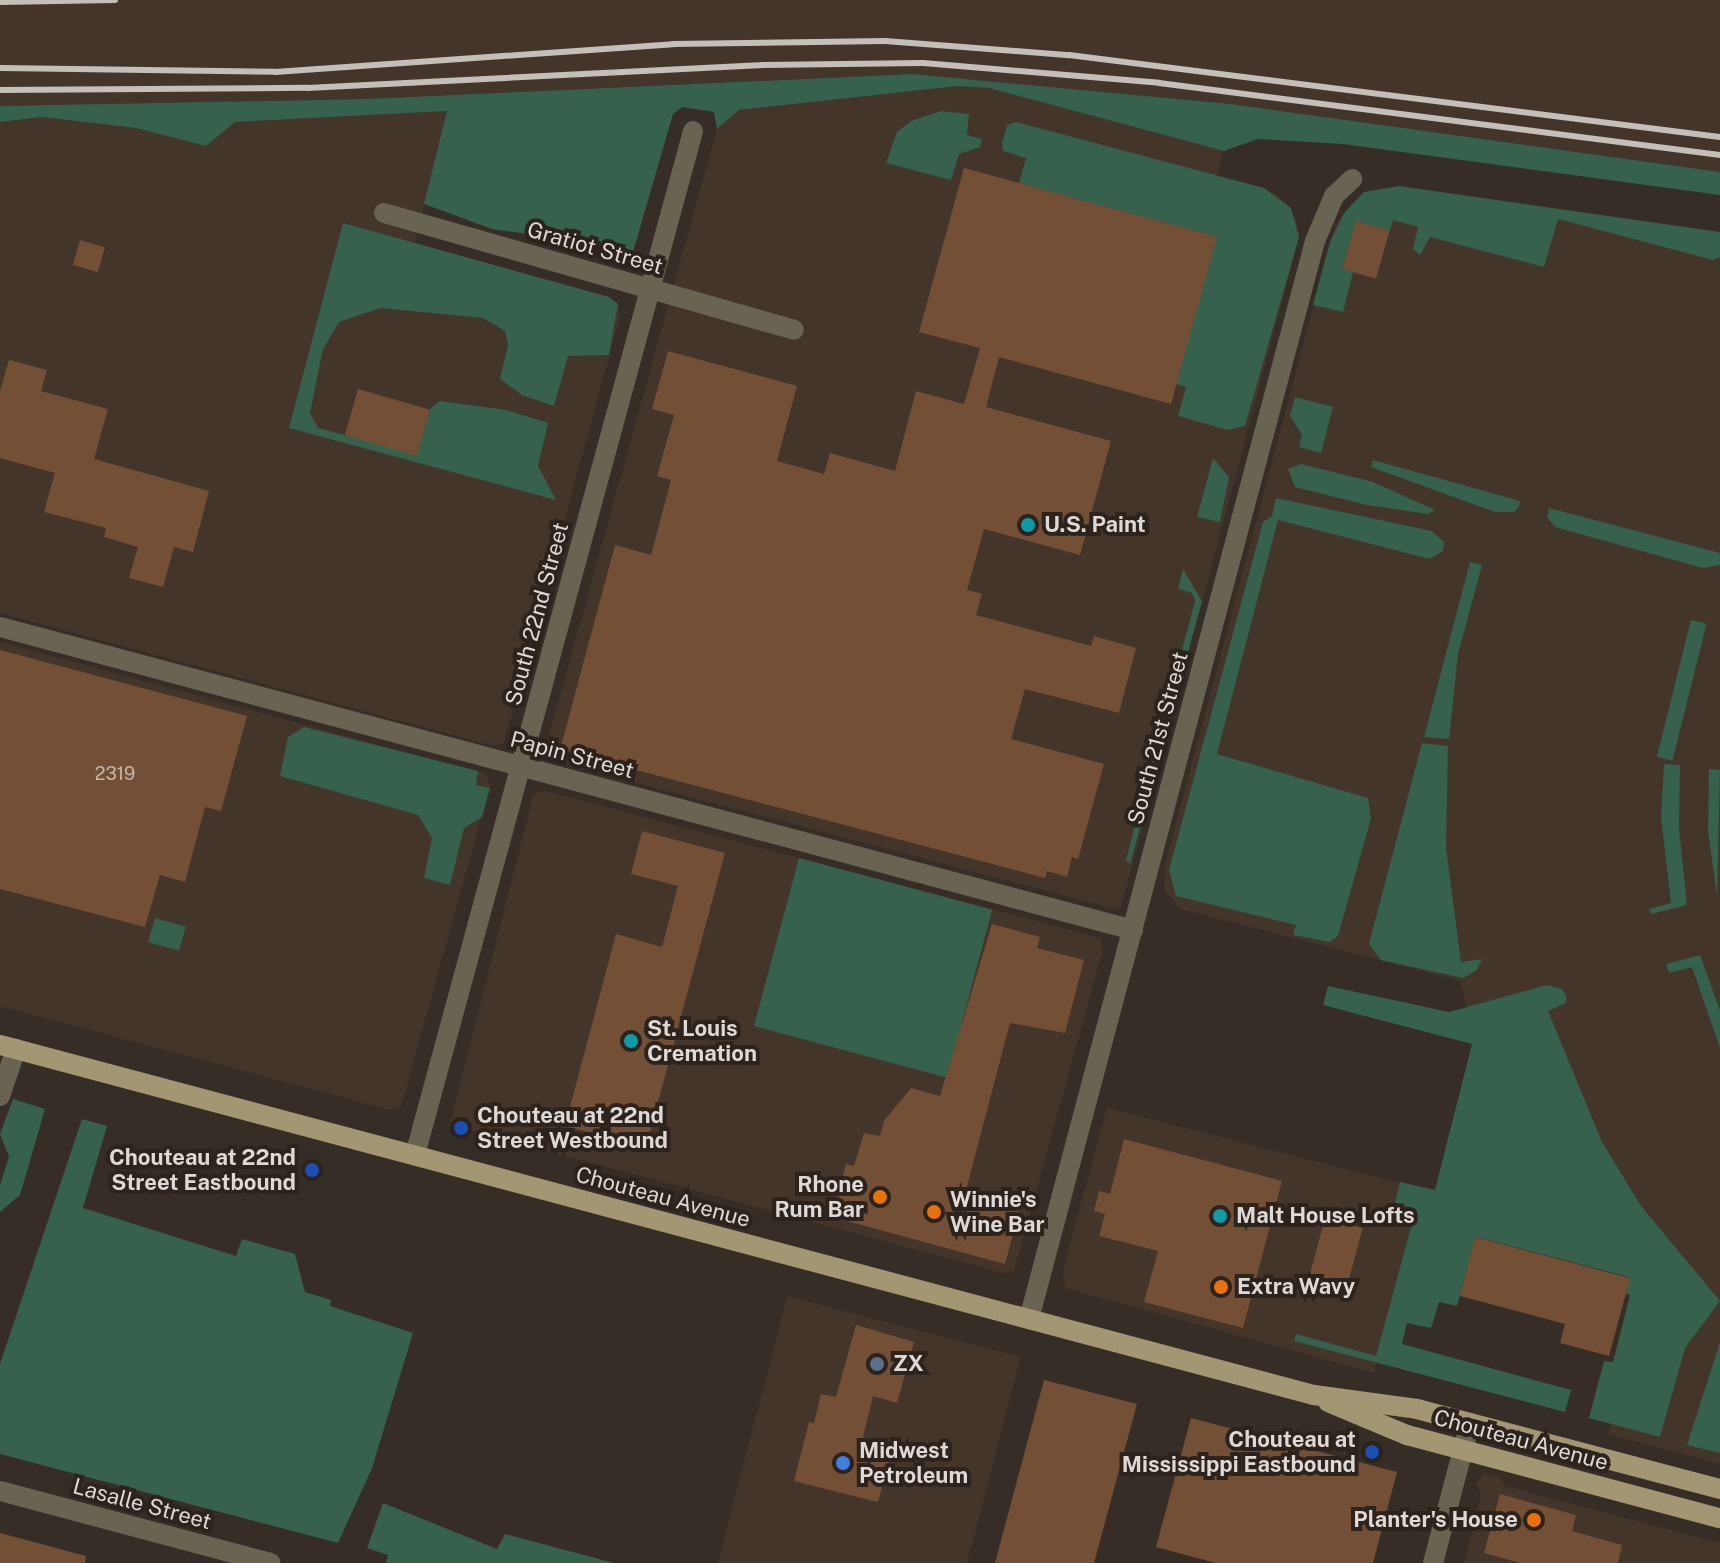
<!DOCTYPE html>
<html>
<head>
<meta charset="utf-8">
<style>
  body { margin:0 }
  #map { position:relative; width:1720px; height:1563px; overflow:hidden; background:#362d26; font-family:"Public Sans",sans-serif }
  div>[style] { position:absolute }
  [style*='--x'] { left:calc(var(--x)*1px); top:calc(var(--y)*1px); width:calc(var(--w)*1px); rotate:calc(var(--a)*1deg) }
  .built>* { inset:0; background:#43352a }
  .green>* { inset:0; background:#36614c; transform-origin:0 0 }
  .building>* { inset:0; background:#735035; transform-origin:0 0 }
  .minor>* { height:20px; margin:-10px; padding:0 10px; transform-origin:10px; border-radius:10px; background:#696352 }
  .major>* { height:20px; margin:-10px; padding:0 10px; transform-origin:10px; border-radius:10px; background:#a39672 }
  .rail>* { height:6px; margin:-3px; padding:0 3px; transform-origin:3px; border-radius:3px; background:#c5bfba }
  .dots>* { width:22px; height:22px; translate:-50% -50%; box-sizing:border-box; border:4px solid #2c231d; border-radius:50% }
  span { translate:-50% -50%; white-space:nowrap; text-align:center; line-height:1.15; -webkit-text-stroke:8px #2c231d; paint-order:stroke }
  .number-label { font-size:18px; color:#c4b7ad }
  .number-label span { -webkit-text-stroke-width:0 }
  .street-label { font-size:22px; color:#dfd9d5 }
  .poi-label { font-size:22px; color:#dfd9d5; font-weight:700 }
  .left { translate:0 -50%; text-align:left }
  .right { translate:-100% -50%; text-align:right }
</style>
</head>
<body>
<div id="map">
  <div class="built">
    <div style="clip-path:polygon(0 0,1720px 0,1720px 172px,1231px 104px,913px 74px,366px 99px,0 106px)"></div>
    <div style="clip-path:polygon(958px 86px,989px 88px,1224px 151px,1217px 176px,1278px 195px,1297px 221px,1296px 249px,1121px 907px,1115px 909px,554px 761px,545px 750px,717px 129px,739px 110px)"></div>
    <div style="clip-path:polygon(448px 111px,415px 243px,609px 297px,618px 304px,620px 317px,504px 742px,494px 746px,0 613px,0 122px,42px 117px,136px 128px,206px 146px,235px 122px)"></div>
    <div style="clip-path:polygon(1399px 186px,1720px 232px,1720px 1464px,1608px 1434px,1650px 1270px,1475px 1045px,1460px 981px,1181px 909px,1165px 892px,1164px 868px,1335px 225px,1364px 192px)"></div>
    <div style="clip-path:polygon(0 642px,486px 774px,490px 786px,401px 1107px,390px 1110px,0 1006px)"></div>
    <div style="clip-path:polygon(542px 790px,1101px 938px,1103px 950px,1014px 1271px,1003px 1273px,450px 1125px,533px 796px)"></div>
    <div style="clip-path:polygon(1107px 1108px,1421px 1188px,1374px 1373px,1065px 1288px,1063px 1269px)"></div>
    <div style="clip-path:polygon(787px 1296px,1021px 1357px,967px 1563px,718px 1563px)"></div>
    <div style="clip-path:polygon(1484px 1473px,1500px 1478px,1505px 1486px,1720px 1543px,1720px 1563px,1464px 1563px,1481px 1494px,1476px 1483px)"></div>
  </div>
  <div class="green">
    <div style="clip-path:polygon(913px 74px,1231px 104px,1720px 172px,1720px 195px,1343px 144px,1258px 139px,1224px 151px,989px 88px,958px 86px,739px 110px,717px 129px,714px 112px,682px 107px,673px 114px,631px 259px,591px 243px,492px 229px,424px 204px,447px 111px,235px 122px,206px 146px,136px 128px,42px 117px,0 122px,0 106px,366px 99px)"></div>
    <div style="clip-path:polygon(941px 111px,969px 114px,967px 135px,982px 139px,980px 147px,959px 154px,951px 180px,886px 163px,897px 132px,911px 121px)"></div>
    <div style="clip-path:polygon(1016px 122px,1264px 188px,1291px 208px,1299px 237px,1245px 426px,1228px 430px,1178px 416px,1186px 387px,1176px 384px,1216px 237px,1019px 183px,1026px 158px,1003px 151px,1002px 144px,1007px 125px)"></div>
    <div style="clip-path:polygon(1399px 186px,1720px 232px,1720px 257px,1713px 260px,1558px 219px,1544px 267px,1430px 237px,1420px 255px,1413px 249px,1418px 227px,1393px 220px,1390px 231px,1356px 222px,1342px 269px,1353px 272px,1343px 312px,1313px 305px,1330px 242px,1344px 213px,1364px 192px)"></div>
    <div style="clip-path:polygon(343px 223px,609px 297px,618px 304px,609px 355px,568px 356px,554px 406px,522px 395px,500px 379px,508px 345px,505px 331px,483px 318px,381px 308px,339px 322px,323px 349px,310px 413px,318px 428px,417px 454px,430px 409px,440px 401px,506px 410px,548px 423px,538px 466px,556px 500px,289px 428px)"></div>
    <div style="clip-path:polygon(1295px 397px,1333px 407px,1321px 453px,1299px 447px,1302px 435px,1290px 416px)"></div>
    <div style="clip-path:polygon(1213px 458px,1229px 477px,1220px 522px,1197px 517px)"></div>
    <div style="clip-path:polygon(1373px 460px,1520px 501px,1519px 506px,1514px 512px,1495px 512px,1371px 467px)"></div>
    <div style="clip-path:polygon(1301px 464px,1373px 482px,1435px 510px,1428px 514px,1367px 505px,1295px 487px,1288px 469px)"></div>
    <div style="clip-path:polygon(1276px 498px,1432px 531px,1444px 542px,1443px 551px,1430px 559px,1278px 520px,1217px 754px,1368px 798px,1371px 818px,1338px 936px,1330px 942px,1293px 935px,1296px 925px,1176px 896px,1169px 870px,1263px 522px,1272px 516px)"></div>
    <div style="clip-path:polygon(1549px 508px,1720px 553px,1720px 565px,1703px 568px,1555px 527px,1547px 517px)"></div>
    <div style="clip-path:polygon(1470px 562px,1482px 565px,1458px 654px,1449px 739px,1424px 737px)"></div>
    <div style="clip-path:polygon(1183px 569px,1202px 601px,1130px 864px,1126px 860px,1195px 601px,1192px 593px,1178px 589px)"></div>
    <div style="left:1691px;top:620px;width:16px;height:141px;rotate:14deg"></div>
    <div style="clip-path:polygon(304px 727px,478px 771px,476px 785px,490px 788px,482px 817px,464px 828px,450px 885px,424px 878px,432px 838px,418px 815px,280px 776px,288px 737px)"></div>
    <div style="clip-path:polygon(1422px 743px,1448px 746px,1446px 848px,1461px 962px,1482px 959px,1477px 970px,1463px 978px,1381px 960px,1369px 944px)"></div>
    <div style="clip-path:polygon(1664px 764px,1680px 765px,1679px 828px,1687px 905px,1651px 914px,1649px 909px,1671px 903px,1661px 817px)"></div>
    <div style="clip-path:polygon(1709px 769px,1720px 770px,1717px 896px,1708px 832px)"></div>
    <div style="left:799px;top:858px;width:200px;height:174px;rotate:15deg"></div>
    <div style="left:155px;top:918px;width:32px;height:25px;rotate:16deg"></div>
    <div style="clip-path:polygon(1700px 955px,1720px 1011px,1720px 1048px,1692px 967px,1669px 973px,1666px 964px)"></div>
    <div style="clip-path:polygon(1547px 985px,1562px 989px,1566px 996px,1566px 1003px,1548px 1011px,1602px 1142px,1641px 1206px,1720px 1301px,1685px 1348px,1660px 1437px,1589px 1418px,1604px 1361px,1613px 1362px,1630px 1295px,1626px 1294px,1629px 1277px,1476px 1237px,1457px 1306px,1439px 1302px,1431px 1328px,1407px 1323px,1402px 1344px,1571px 1390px,1565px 1412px,1294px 1341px,1296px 1334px,1376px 1356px,1416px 1209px,1395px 1203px,1400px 1182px,1435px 1190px,1472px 1044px,1323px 1005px,1328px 986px,1449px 1012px)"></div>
    <div style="clip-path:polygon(13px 1099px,45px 1109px,20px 1195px,0 1212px,0 1185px,9px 1157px,0 1134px)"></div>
    <div style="clip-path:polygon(82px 1119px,107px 1126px,83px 1208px,236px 1256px,242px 1239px,295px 1254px,305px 1292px,331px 1300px,330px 1306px,413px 1333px,372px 1468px,338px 1543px,0 1454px,0 1364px)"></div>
    <div style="clip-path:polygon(1720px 1342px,1720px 1453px,1687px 1445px)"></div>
    <div style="clip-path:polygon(383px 1503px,497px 1549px,505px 1534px,614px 1563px,386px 1563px,388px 1555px,367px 1548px)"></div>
  </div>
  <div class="building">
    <div style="clip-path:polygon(964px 168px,1217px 237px,1171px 404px,999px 357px,986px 407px,1111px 441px,1080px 555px,984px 529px,967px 590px,982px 594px,976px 615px,1091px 646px,1094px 636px,1136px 648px,1119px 713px,1025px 689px,1011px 739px,1104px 764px,1078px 859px,1072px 857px,1067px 877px,1047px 871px,1045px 878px,560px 750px,615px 545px,651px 555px,671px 480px,657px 476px,674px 415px,652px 409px,668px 351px,797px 386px,777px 461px,824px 474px,830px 453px,895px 471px,916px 391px,964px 404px,980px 348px,919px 332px)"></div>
    <div style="left:1356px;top:221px;width:35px;height:50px;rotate:16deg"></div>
    <div style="left:80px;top:240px;width:26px;height:26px;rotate:16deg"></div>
    <div style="clip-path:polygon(9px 360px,47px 370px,41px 391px,108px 409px,94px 459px,209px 491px,193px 552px,174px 547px,163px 587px,129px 578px,138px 547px,104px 537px,106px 528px,44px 512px,55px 473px,0 458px,0 391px)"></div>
    <div style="left:358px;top:389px;width:75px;height:48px;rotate:16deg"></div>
    <div style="clip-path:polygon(0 650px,247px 716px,221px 811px,205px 807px,185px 882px,160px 875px,145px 927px,0 889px)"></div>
    <div style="clip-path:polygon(642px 831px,725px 853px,646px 1147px,565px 1126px,616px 934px,662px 947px,678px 886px,631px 874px)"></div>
    <div style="clip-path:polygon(992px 924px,1040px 937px,1037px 948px,1084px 960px,1065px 1033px,1010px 1023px,966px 1190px,1021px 1205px,1005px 1264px,832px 1217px,846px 1164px,854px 1166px,864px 1133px,880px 1136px,884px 1121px,911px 1088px,940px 1096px)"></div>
    <div style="clip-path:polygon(1124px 1139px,1282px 1181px,1243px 1328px,1144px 1302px,1158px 1251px,1099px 1236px,1105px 1214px,1094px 1211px,1099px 1191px,1110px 1194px)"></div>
    <div style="left:1325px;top:1218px;width:39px;height:71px;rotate:15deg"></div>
    <div style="clip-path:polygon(1475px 1237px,1630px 1278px,1609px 1356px,1560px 1343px,1565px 1324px,1460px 1296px)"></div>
    <div style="clip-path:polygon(856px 1325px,914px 1342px,897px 1403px,873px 1396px,863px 1437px,893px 1445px,878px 1502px,794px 1481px,809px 1422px,814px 1423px,821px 1394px,836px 1397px)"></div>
    <div style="clip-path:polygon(1044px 1380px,1137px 1404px,1094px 1563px,995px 1563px)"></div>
    <div style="clip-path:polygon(1191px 1418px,1397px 1472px,1373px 1563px,1216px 1563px,1156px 1547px)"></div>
    <div style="clip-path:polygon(1500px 1494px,1576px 1515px,1572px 1531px,1622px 1545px,1618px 1563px,1521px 1563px,1484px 1553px)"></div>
    <div style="clip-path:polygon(0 1533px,86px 1556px,85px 1563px,0 1563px)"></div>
  </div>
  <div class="minor">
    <div style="--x:384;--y:213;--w:426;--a:15.9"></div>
    <div style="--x:0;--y:627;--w:1173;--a:14.97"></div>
    <div style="--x:0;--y:1096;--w:50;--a:-71.2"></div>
    <div style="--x:415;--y:1155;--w:1061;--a:-74.81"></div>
    <div style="--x:1029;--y:1319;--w:1115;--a:-75.14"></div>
    <div style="--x:1315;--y:241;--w:49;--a:-67.1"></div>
    <div style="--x:1334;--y:196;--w:25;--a:-43"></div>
    <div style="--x:0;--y:1491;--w:280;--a:14.9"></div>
    <div style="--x:1433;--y:1563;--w:145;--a:-75.2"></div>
  </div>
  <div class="major">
    <div style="--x:0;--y:1045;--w:1360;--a:14.92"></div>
    <div style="--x:1314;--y:1395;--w:104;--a:7.7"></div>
    <div style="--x:1417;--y:1409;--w:313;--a:14.8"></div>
    <div style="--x:1328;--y:1402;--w:86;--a:22.7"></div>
    <div style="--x:1407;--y:1435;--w:324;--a:14.9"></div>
  </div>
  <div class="rail">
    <div style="--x:0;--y:2;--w:115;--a:-1"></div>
    <div style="--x:0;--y:68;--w:275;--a:0.8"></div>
    <div style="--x:275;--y:72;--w:399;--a:-4"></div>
    <div style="--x:673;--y:44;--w:212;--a:-0.8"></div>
    <div style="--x:885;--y:41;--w:185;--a:4.4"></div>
    <div style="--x:1069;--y:55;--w:656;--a:7.18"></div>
    <div style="--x:0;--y:90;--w:307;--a:-0.4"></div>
    <div style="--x:307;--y:88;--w:457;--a:-2.9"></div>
    <div style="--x:763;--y:65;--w:160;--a:-0.7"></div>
    <div style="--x:923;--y:63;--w:237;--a:4.8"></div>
    <div style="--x:1159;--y:83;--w:566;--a:7.31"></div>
  </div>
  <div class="dots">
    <div style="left:1028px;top:525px;background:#0f9aa8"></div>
    <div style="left:631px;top:1041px;background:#0f9aa8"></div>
    <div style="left:461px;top:1128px;background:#1a4fb4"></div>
    <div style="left:312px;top:1170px;background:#1a4fb4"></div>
    <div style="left:880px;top:1197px;background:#e8710a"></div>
    <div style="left:934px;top:1212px;background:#e8710a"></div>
    <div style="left:1220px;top:1216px;background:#0f9aa8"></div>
    <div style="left:1221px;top:1287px;background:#e8710a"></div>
    <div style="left:877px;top:1364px;background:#5c6f8a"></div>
    <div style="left:1372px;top:1452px;background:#1a4fb4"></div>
    <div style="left:843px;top:1463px;background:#3f7fe0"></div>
    <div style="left:1534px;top:1520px;background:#e8710a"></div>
  </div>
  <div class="number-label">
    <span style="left:115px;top:774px">2319</span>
  </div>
  <div class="street-label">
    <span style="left:595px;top:248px;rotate:16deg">Gratiot Street</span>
    <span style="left:537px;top:614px;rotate:-75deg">South 22nd Street</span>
    <span style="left:1158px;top:738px;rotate:-75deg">South 21st Street</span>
    <span style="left:572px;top:755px;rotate:15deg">Papin Street</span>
    <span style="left:663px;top:1197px;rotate:15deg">Chouteau Avenue</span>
    <span style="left:1521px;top:1440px;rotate:15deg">Chouteau Avenue</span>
    <span style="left:142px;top:1504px;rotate:15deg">Lasalle Street</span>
  </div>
  <div class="poi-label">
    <span class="left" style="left:1044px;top:525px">U.S. Paint</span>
    <span class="left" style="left:647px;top:1041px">St. Louis<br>Cremation</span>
    <span class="left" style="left:477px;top:1128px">Chouteau at 22nd<br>Street Westbound</span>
    <span class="right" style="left:296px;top:1170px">Chouteau at 22nd<br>Street Eastbound</span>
    <span class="right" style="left:864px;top:1197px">Rhone<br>Rum Bar</span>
    <span class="left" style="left:950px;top:1212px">Winnie's<br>Wine Bar</span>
    <span class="left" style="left:1236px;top:1216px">Malt House Lofts</span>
    <span class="left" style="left:1237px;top:1287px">Extra Wavy</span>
    <span class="left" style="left:893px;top:1364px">ZX</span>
    <span class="right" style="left:1356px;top:1452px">Chouteau at<br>Mississippi Eastbound</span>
    <span class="left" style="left:859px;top:1463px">Midwest<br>Petroleum</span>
    <span class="right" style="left:1518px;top:1520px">Planter's House</span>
  </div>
</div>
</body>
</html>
